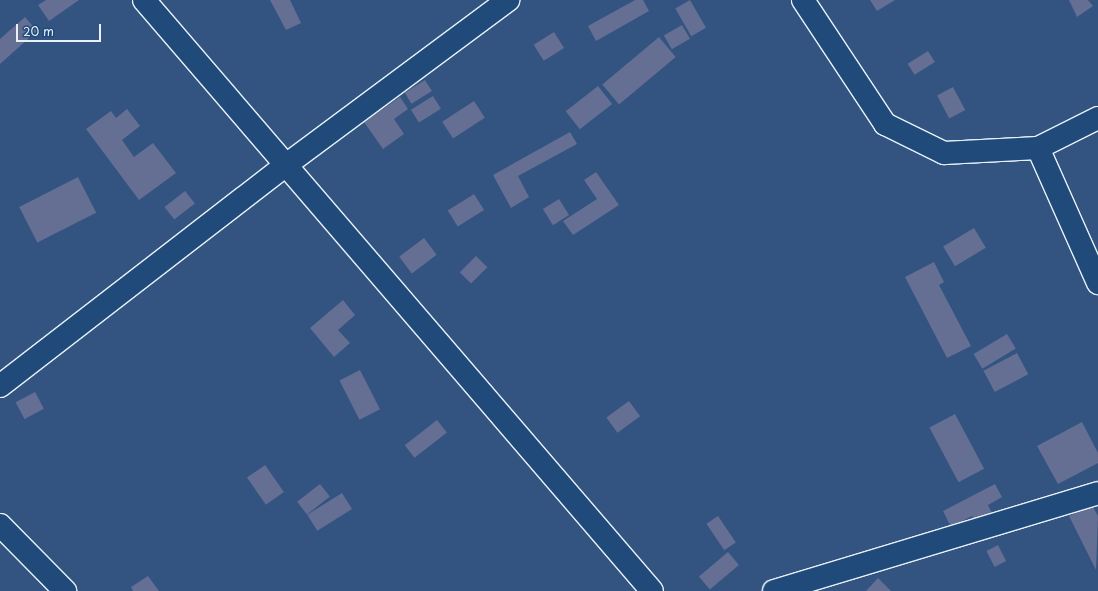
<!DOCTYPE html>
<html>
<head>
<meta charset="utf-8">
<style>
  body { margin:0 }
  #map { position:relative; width:1098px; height:591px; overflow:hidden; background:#335481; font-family:"Playpen Sans",sans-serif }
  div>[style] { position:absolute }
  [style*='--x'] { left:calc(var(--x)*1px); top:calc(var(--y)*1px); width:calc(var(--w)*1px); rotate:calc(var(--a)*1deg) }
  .building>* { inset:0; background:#656e93; transform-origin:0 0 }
  .roads { filter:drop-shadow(1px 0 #e8f1f8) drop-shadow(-1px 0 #e8f1f8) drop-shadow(0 1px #e8f1f8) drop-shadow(0 -1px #e8f1f8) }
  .minor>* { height:22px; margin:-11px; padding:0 11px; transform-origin:11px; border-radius:11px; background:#1f4a7a }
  span { translate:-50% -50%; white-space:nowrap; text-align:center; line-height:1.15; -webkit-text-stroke:4px #1f4a7a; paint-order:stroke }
  .scale { position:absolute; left:16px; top:24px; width:85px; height:18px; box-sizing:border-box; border:2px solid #e8f1f8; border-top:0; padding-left:5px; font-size:12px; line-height:14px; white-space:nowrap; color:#e8f1f8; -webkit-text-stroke:3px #1f4a7a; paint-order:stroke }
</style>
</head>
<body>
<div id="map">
  <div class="building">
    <div style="clip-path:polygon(46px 0,79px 0,49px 21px,38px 5px)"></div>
    <div style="clip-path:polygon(270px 0,290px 0,301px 23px,286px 30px)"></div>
    <div style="clip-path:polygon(635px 0,643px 0,649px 11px,596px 41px,588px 26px)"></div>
    <div style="left:690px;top:0;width:32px;height:17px;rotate:60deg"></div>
    <div style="clip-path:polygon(870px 0,895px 0,877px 11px)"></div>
    <div style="clip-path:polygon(1069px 0,1088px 0,1093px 6px,1077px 17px)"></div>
    <div style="clip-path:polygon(25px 17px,37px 31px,0 64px,0 39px)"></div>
    <div style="left:682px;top:25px;width:16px;height:21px;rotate:60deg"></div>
    <div style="left:554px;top:32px;width:19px;height:24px;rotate:58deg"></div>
    <div style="left:659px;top:37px;width:26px;height:74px;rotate:50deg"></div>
    <div style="left:928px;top:51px;width:13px;height:24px;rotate:58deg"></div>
    <div style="left:425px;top:80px;width:13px;height:24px;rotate:58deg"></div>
    <div style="left:598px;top:86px;width:23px;height:41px;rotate:52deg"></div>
    <div style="left:953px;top:87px;width:26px;height:18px;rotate:62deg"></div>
    <div style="left:433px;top:96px;width:15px;height:26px;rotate:58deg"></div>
    <div style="clip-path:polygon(400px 97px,408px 109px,394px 119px,404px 134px,383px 149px,364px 122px)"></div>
    <div style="left:474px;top:101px;width:20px;height:38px;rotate:57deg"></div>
    <div style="clip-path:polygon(127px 109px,140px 126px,122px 140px,134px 157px,153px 143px,176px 173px,139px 200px,86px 129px,111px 111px,116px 118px)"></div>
    <div style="clip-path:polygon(570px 132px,577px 144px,518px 176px,529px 197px,511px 208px,493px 175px)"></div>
    <div style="clip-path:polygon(596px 172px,619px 205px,573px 235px,563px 221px,597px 199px,584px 180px)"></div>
    <div style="left:78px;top:177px;width:40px;height:66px;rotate:63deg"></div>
    <div style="left:185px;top:191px;width:16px;height:26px;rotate:52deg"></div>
    <div style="left:474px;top:194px;width:19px;height:31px;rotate:58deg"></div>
    <div style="left:559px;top:199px;width:19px;height:19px;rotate:58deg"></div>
    <div style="left:974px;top:228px;width:23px;height:36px;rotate:59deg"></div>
    <div style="left:424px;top:238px;width:21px;height:31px;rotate:53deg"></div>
    <div style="left:476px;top:256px;width:16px;height:23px;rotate:45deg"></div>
    <div style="clip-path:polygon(934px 262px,944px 282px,939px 285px,971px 346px,947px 358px,905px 277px)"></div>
    <div style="clip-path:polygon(343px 300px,355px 315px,338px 330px,350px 343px,334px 357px,310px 328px)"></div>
    <div style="left:1007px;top:334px;width:17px;height:39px;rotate:59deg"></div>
    <div style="left:1017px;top:353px;width:24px;height:38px;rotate:62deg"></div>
    <div style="left:360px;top:370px;width:44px;height:23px;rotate:63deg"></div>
    <div style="left:35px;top:392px;width:19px;height:22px;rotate:62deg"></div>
    <div style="left:629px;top:401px;width:19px;height:28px;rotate:54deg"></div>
    <div style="left:955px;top:414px;width:62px;height:29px;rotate:62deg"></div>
    <div style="left:437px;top:420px;width:16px;height:41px;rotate:52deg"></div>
    <div style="clip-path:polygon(1082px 422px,1098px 453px,1098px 463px,1058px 484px,1037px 446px)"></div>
    <div style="left:265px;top:465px;width:33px;height:22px;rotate:55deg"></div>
    <div style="left:320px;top:484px;width:16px;height:29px;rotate:52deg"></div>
    <div style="clip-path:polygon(995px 484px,1002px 497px,988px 505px,995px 520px,978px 528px,972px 516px,951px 527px,943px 511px)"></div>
    <div style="left:342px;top:493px;width:19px;height:41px;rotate:58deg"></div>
    <div style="clip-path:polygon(1092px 505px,1098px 516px,1096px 570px,1069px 516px)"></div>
    <div style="left:718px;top:516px;width:32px;height:14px;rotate:56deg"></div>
    <div style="left:998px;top:545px;width:18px;height:13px;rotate:63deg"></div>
    <div style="left:728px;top:552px;width:17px;height:38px;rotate:50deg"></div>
    <div style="clip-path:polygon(148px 576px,159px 591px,133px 591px,131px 587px)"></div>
    <div style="clip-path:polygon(878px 578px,891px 591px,866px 591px)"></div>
  </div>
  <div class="roads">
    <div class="minor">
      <div style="--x:144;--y:0;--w:779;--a:49.32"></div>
      <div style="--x:803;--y:0;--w:149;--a:56.5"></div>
      <div style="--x:885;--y:124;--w:66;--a:26.2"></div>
      <div style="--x:944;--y:153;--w:94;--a:-3"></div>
      <div style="--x:1038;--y:148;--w:67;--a:-26.6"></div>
      <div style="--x:1038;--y:148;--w:148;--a:66"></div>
      <div style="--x:0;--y:386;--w:361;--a:-37.7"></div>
      <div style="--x:286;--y:165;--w:277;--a:-36.6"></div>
      <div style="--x:0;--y:525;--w:93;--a:45.4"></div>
      <div style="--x:774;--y:591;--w:338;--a:-16.8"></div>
    </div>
  </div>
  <div class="scale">20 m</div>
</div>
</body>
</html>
